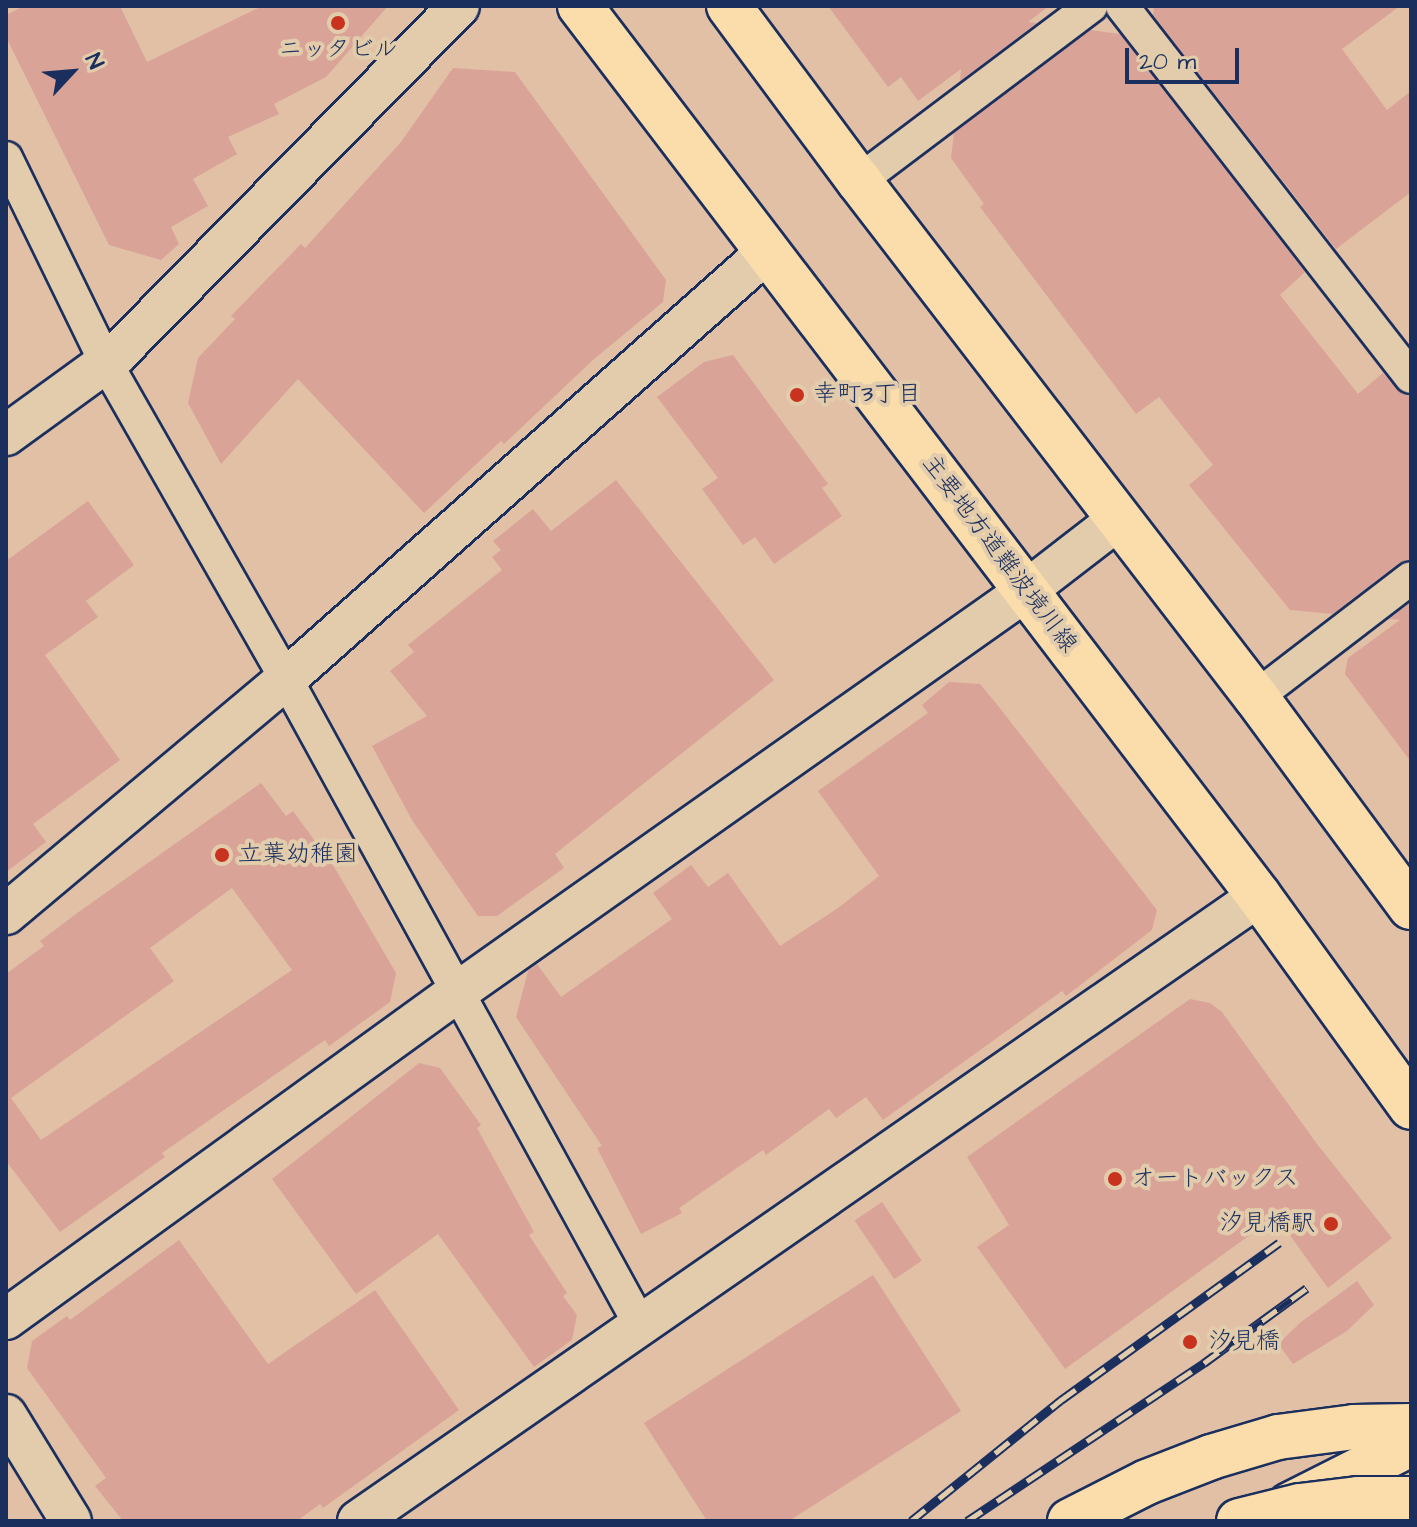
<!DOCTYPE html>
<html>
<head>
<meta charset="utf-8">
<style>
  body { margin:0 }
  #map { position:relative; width:1417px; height:1527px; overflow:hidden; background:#e1c0a6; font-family:"Architects Daughter","Klee One",sans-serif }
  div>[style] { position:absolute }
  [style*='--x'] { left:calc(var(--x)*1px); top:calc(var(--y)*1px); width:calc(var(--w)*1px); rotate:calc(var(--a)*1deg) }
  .building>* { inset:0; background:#daa398; transform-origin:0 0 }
  .roads { filter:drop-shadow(2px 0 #1b2f5e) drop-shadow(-2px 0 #1b2f5e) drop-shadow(0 2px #1b2f5e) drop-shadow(0 -2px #1b2f5e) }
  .minor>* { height:32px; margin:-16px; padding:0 16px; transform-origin:16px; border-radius:16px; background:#e2ccac }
  .tertiary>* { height:40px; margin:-20px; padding:0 20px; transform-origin:20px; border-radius:20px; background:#e2ccac }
  .primary>* { height:44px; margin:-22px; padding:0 22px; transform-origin:22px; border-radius:22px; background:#faddab }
  .motorway>* { height:44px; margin:-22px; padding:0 22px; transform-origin:22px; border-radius:22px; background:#faddab }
  .rail>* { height:9px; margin-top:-4.5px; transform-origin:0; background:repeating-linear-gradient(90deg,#e2ccac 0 18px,#1b2f5e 0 36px); box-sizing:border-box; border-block:2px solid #1b2f5e }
  .bridges { filter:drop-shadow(2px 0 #1b2f5e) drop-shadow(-2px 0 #1b2f5e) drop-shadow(0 2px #1b2f5e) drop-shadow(0 -2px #1b2f5e) }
  .motorway-bridge>* { height:44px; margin:-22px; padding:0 22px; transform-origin:22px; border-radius:22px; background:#faddab }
  .dots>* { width:22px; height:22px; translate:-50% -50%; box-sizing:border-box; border:4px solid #e2ccac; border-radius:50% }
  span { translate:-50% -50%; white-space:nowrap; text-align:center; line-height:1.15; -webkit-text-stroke:8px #e2ccac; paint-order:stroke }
  .poi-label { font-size:24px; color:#1b2f5e }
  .left { translate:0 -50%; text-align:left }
  .right { translate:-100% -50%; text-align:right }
  .street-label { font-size:24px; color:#1b2f5e }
  .frame { position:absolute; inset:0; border:8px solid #1b2f5e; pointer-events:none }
  .north { position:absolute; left:32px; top:32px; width:80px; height:80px; -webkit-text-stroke:6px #e2ccac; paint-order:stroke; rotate:64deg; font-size:22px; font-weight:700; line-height:32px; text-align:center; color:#1b2f5e }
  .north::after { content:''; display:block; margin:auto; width:28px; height:36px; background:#1b2f5e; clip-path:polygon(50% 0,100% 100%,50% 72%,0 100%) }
  .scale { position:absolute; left:1125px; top:48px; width:114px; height:36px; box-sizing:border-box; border:4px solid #1b2f5e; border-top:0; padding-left:10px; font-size:24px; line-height:28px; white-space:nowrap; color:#1b2f5e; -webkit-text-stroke:6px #e2ccac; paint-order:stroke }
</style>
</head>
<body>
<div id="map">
  <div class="building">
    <div style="clip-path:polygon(24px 6px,120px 6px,147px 62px,262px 6px,388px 6px,326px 77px,274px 104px,279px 114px,228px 137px,237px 154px,193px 179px,208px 206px,171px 227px,179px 244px,161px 260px,109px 245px,6px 37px,6px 15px)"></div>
    <div style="clip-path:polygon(828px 6px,1049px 6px,1028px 22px,1037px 23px,960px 81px,961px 69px,918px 101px,901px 77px,888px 87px)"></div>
    <div style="clip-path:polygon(1154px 6px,1400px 6px,1342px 49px,1387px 110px,1411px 91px,1411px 192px,1336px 249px,1153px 15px)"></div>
    <div style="clip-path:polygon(1090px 30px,1120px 34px,1305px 272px,1280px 295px,1358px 394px,1383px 373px,1397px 389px,1411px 398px,1411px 559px,1399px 563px,1333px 614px,1290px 610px,1189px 485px,1213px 465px,1159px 397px,1136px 414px,980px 207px,984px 204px,951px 158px,954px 133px)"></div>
    <div style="clip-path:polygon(453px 68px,515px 72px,666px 280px,663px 302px,593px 360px,504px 444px,501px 441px,424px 513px,298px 379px,221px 464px,188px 403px,198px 358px,235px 319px,231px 316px,301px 244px,305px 248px,401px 142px)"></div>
    <div style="clip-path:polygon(733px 355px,828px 484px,822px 488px,842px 516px,774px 564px,755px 537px,743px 545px,702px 489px,718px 478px,657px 397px,704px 362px)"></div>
    <div style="clip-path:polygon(616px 480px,774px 680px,555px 854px,564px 868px,497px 916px,478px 916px,412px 820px,372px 746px,427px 716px,390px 671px,414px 652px,408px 645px,502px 570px,492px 557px,501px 550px,493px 541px,533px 509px,551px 531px)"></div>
    <div style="clip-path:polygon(88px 501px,134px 565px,86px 601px,98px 617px,45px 655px,120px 760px,33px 824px,46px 842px,6px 872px,6px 561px)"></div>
    <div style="clip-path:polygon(1411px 602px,1411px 762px,1345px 674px,1348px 658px,1400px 620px,1389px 619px)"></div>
    <div style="clip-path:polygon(949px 682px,980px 684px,999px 707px,1157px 910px,1152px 930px,1066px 996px,1062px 991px,883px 1120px,866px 1097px,836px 1118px,829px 1109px,766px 1155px,763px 1150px,679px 1208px,682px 1213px,641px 1234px,597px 1148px,602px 1146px,516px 1017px,528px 971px,537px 964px,561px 997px,672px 919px,653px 893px,691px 865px,708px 887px,728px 873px,780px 946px,838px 908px,879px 876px,818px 791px,928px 713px,922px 705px)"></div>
    <div style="clip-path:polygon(evenodd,261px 783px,286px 816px,293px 811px,336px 870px,396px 973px,390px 1002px,329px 1046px,325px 1040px,162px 1153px,165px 1157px,60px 1232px,6px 1161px,6px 974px,44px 946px,40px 941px,80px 911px,261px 783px,232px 888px,292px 970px,41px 1140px,11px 1098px,174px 981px,150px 948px,232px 888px)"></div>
    <div style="clip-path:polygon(1190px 999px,1210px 1003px,1222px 1012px,1317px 1144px,1392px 1238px,1328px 1288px,1276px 1216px,1065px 1369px,977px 1247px,1009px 1225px,967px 1157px)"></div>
    <div style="clip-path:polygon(419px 1063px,440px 1068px,481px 1125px,477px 1128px,534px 1232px,529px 1235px,567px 1293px,563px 1296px,577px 1315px,572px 1340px,534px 1367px,438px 1234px,356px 1294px,272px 1179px)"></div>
    <div style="left:882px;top:1202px;width:71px;height:33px;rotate:56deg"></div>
    <div style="clip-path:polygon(179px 1240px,268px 1364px,375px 1290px,459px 1410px,323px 1508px,320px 1504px,297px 1521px,123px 1521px,95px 1486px,106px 1478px,27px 1368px,32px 1341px,67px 1316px,70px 1320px)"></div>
    <div style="clip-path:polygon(873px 1275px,961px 1411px,789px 1521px,707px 1521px,644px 1423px)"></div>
    <div style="clip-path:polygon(1357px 1281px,1374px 1305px,1347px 1331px,1293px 1364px,1278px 1344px,1301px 1322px)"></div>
  </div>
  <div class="roads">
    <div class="minor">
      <div style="--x:1122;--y:6;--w:470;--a:52.1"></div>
      <div style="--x:6;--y:158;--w:228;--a:64"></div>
      <div style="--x:106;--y:363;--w:364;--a:60.3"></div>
      <div style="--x:286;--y:679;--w:738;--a:61.25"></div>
      <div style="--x:859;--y:181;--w:291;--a:-37"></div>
      <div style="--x:1256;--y:697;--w:195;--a:-37.5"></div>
    </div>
    <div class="tertiary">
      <div style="--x:6;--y:435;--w:136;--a:-36"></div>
      <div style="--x:116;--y:355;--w:489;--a:-45.5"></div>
      <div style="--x:6;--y:914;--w:366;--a:-40"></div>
      <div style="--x:286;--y:679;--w:645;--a:-41.6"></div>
      <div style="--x:6;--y:1319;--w:556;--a:-35.92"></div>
      <div style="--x:456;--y:993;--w:699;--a:-35.21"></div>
      <div style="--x:1027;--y:590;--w:116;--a:-37.7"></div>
      <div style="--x:6;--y:1415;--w:124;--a:58.5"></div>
      <div style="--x:358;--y:1521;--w:1097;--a:-34.75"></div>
    </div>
    <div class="primary">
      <div style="--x:580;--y:6;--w:1119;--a:52.66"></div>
      <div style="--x:1259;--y:896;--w:260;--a:54.2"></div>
      <div style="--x:729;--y:6;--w:218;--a:53.4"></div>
      <div style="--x:859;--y:181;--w:651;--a:52.43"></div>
      <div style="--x:1256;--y:697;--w:261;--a:53.6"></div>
      <div style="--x:1290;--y:1505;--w:136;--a:-26.8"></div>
    </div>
    <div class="motorway">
      <div style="--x:1070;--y:1521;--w:86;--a:-26.9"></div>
      <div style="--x:1147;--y:1482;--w:69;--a:-21.3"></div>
      <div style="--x:1211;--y:1457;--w:70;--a:-16.6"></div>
      <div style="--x:1278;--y:1437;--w:77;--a:-7.5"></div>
      <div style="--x:1354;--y:1427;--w:57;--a:-1"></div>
    </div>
  </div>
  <div class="rail">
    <div style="--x:911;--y:1521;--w:193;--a:-38.9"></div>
    <div style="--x:1061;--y:1400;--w:269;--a:-35.8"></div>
    <div style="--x:967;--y:1521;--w:285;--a:-33.7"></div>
    <div style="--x:1204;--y:1363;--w:127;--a:-36.1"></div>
  </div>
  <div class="bridges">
    <div class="motorway-bridge">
      <div style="--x:1239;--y:1521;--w:63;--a:-13.8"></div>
      <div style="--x:1300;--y:1506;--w:58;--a:-6.9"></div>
      <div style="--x:1358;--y:1499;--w:53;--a:0"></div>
    </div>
  </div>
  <div class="dots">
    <div style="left:338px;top:23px;background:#c8321e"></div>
    <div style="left:797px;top:395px;background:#c8321e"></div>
    <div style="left:222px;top:855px;background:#c8321e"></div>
    <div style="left:1115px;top:1179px;background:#c8321e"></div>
    <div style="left:1331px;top:1224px;background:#c8321e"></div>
    <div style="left:1190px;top:1342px;background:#c8321e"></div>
  </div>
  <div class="poi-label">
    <span style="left:338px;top:50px">ニッタビル</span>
    <span class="left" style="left:813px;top:395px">幸町3丁目</span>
    <span class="left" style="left:238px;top:855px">立葉幼稚園</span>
    <span class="left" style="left:1131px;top:1179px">オートバックス</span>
    <span class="right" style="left:1315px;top:1224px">汐見橋駅</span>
    <span class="left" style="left:1208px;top:1342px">汐見橋</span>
  </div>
  <div class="street-label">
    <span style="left:999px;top:554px;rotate:53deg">主要地方道難波境川線</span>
  </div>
  <div class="frame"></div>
  <div class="north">N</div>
  <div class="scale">20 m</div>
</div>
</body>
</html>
